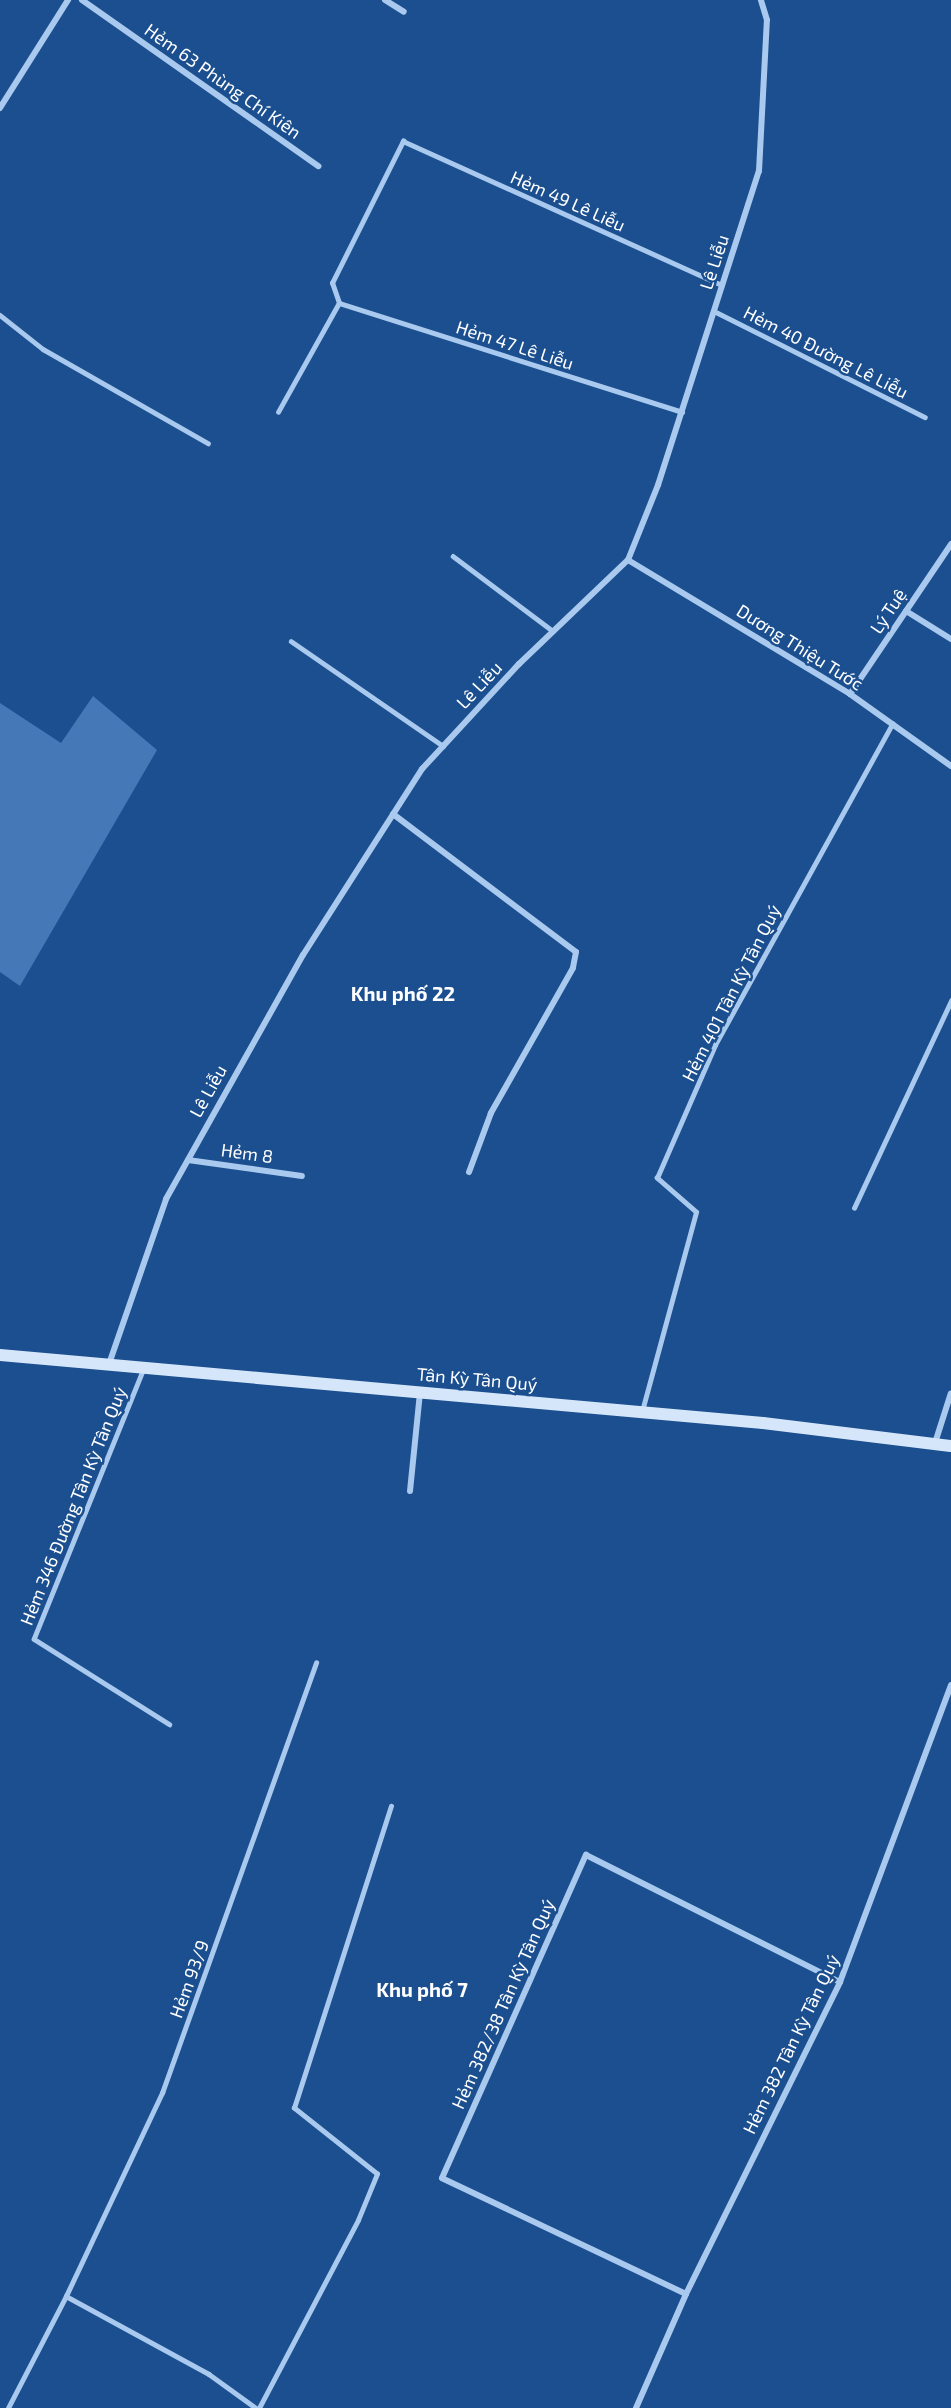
<!DOCTYPE html>
<html>
<head>
<meta charset="utf-8">
<style>
  body { margin:0 }
  #map { position:relative; width:951px; height:2408px; overflow:hidden; background:#1b4f8f; font-family:"Exo 2",sans-serif }
  div>[style] { position:absolute }
  [style*='--x'] { left:calc(var(--x)*1px); top:calc(var(--y)*1px); width:calc(var(--w)*1px); rotate:calc(var(--a)*1deg) }
  .building>* { inset:0; background:#4478b7 }
  .lane>* { height:4.5px; margin:-2.25px; padding:0 2.25px; transform-origin:2.25px; border-radius:2.25px; background:#a9c9ee }
  .street>* { height:6px; margin:-3px; padding:0 3px; transform-origin:3px; border-radius:3px; background:#a9c9ee }
  .secondary>* { height:12px; margin:-6px; padding:0 6px; transform-origin:6px; border-radius:6px; background:#d6e6fa }
  span { translate:-50% -50%; white-space:nowrap; text-align:center; line-height:1.15; -webkit-text-stroke:5px #1b4f8f; paint-order:stroke }
  .street-label { font-size:18px; color:#fff }
  .neighbourhood-label { font-size:20px; color:#fff; font-weight:700 }
</style>
</head>
<body>
<div id="map">
  <div class="building">
    <div style="clip-path:polygon(93px 696px,157px 750px,20px 986px,0 972px,0 703px,61px 743px)"></div>
  </div>
  <div class="lane">
    <div style="--x:339;--y:303;--w:21;--a:-109"></div>
    <div style="--x:332;--y:283;--w:159;--a:-63.4"></div>
    <div style="--x:403;--y:141;--w:350;--a:24.3"></div>
    <div style="--x:714;--y:311;--w:236;--a:26.7"></div>
    <div style="--x:0;--y:315;--w:55;--a:38.3"></div>
    <div style="--x:43;--y:349;--w:190;--a:29.7"></div>
    <div style="--x:278;--y:412;--w:125;--a:-60.8"></div>
    <div style="--x:339;--y:303;--w:360;--a:17.6"></div>
    <div style="--x:453;--y:556;--w:125;--a:36.9"></div>
    <div style="--x:291;--y:641;--w:185;--a:34.6"></div>
    <div style="--x:854;--y:1208;--w:229;--a:-64.9"></div>
    <div style="--x:143;--y:1371;--w:289;--a:112.1"></div>
    <div style="--x:34;--y:1639;--w:160;--a:32.2"></div>
    <div style="--x:642;--y:1411;--w:206;--a:-74.8"></div>
    <div style="--x:696;--y:1212;--w:52;--a:-138.9"></div>
    <div style="--x:657;--y:1178;--w:145;--a:-66.4"></div>
    <div style="--x:715;--y:1045;--w:367;--a:-61.1"></div>
    <div style="--x:66;--y:2296;--w:163;--a:28.6"></div>
    <div style="--x:209;--y:2374;--w:58;--a:35.9"></div>
    <div style="--x:8;--y:2408;--w:126;--a:-62.6"></div>
    <div style="--x:66;--y:2296;--w:225;--a:-64.7"></div>
    <div style="--x:162;--y:2093;--w:457;--a:-70.3"></div>
    <div style="--x:259;--y:2408;--w:212;--a:-62.2"></div>
    <div style="--x:358;--y:2220;--w:50;--a:-67.6"></div>
    <div style="--x:377;--y:2174;--w:106;--a:-141.5"></div>
    <div style="--x:294;--y:2108;--w:317;--a:-72.2"></div>
  </div>
  <div class="street">
    <div style="--x:82;--y:0;--w:289;--a:35.1"></div>
    <div style="--x:385;--y:0;--w:22;--a:32"></div>
    <div style="--x:0;--y:108;--w:128;--a:-57.8"></div>
    <div style="--x:628;--y:560;--w:259;--a:31.1"></div>
    <div style="--x:850;--y:694;--w:124;--a:35.5"></div>
    <div style="--x:906;--y:611;--w:53;--a:31.9"></div>
    <div style="--x:850;--y:694;--w:181;--a:-56"></div>
    <div style="--x:393;--y:814;--w:229;--a:37"></div>
    <div style="--x:576;--y:952;--w:16;--a:101"></div>
    <div style="--x:573;--y:968;--w:167;--a:119.5"></div>
    <div style="--x:491;--y:1113;--w:63;--a:110.4"></div>
    <div style="--x:188;--y:1160;--w:115;--a:8"></div>
    <div style="--x:109;--y:1364;--w:175;--a:-70.9"></div>
    <div style="--x:166;--y:1199;--w:280;--a:-60.7"></div>
    <div style="--x:303;--y:955;--w:221;--a:-57.4"></div>
    <div style="--x:422;--y:769;--w:143;--a:-47.3"></div>
    <div style="--x:519;--y:664;--w:151;--a:-43.7"></div>
    <div style="--x:628;--y:560;--w:81;--a:-68.2"></div>
    <div style="--x:658;--y:485;--w:330;--a:-72.2"></div>
    <div style="--x:759;--y:171;--w:151;--a:-87"></div>
    <div style="--x:767;--y:20;--w:21;--a:-107"></div>
    <div style="--x:935;--y:1443;--w:52;--a:-72.3"></div>
    <div style="--x:410;--y:1491;--w:100;--a:-84.2"></div>
    <div style="--x:686;--y:2294;--w:270;--a:-154.6"></div>
    <div style="--x:442;--y:2178;--w:354;--a:-66"></div>
    <div style="--x:586;--y:1855;--w:284;--a:26.6"></div>
    <div style="--x:636;--y:2408;--w:124;--a:-66.3"></div>
    <div style="--x:686;--y:2294;--w:348;--a:-63.7"></div>
    <div style="--x:840;--y:1982;--w:317;--a:-69.5"></div>
  </div>
  <div class="secondary">
    <div style="--x:0;--y:1355;--w:766;--a:5.09"></div>
    <div style="--x:763;--y:1423;--w:189;--a:7"></div>
  </div>
  <div class="street-label">
    <span style="left:223px;top:81px;rotate:35deg">Hẻm 63 Phùng Chí Kiên</span>
    <span style="left:568px;top:201px;rotate:24deg">Hẻm 49 Lê Liễu</span>
    <span style="left:714px;top:262px;rotate:-72deg">Lê Liễu</span>
    <span style="left:515px;top:345px;rotate:18deg">Hẻm 47 Lê Liễu</span>
    <span style="left:826px;top:352px;rotate:27deg">Hẻm 40 Đường Lê Liễu</span>
    <span style="left:888px;top:611px;rotate:-56deg">Lý Tuệ</span>
    <span style="left:800px;top:647px;rotate:32deg">Dương Thiệu Tước</span>
    <span style="left:479px;top:685px;rotate:-47deg">Lê Liễu</span>
    <span style="left:731px;top:993px;rotate:-63deg">Hẻm 401 Tân Kỳ Tân Quý</span>
    <span style="left:208px;top:1091px;rotate:-61deg">Lê Liễu</span>
    <span style="left:247px;top:1153px;rotate:8deg">Hẻm 8</span>
    <span style="left:477px;top:1379px;rotate:5deg">Tân Kỳ Tân Quý</span>
    <span style="left:73px;top:1506px;rotate:-68deg">Hẻm 346 Đường Tân Kỳ Tân Quý</span>
    <span style="left:189px;top:1979px;rotate:-70deg">Hẻm 93/9</span>
    <span style="left:503px;top:2004px;rotate:-66deg">Hẻm 382/38 Tân Kỳ Tân Quý</span>
    <span style="left:791px;top:2044px;rotate:-64deg">Hẻm 382 Tân Kỳ Tân Quý</span>
  </div>
  <div class="neighbourhood-label">
    <span style="left:403px;top:993px">Khu phố 22</span>
    <span style="left:422px;top:1989px">Khu phố 7</span>
  </div>
</div>
</body>
</html>
